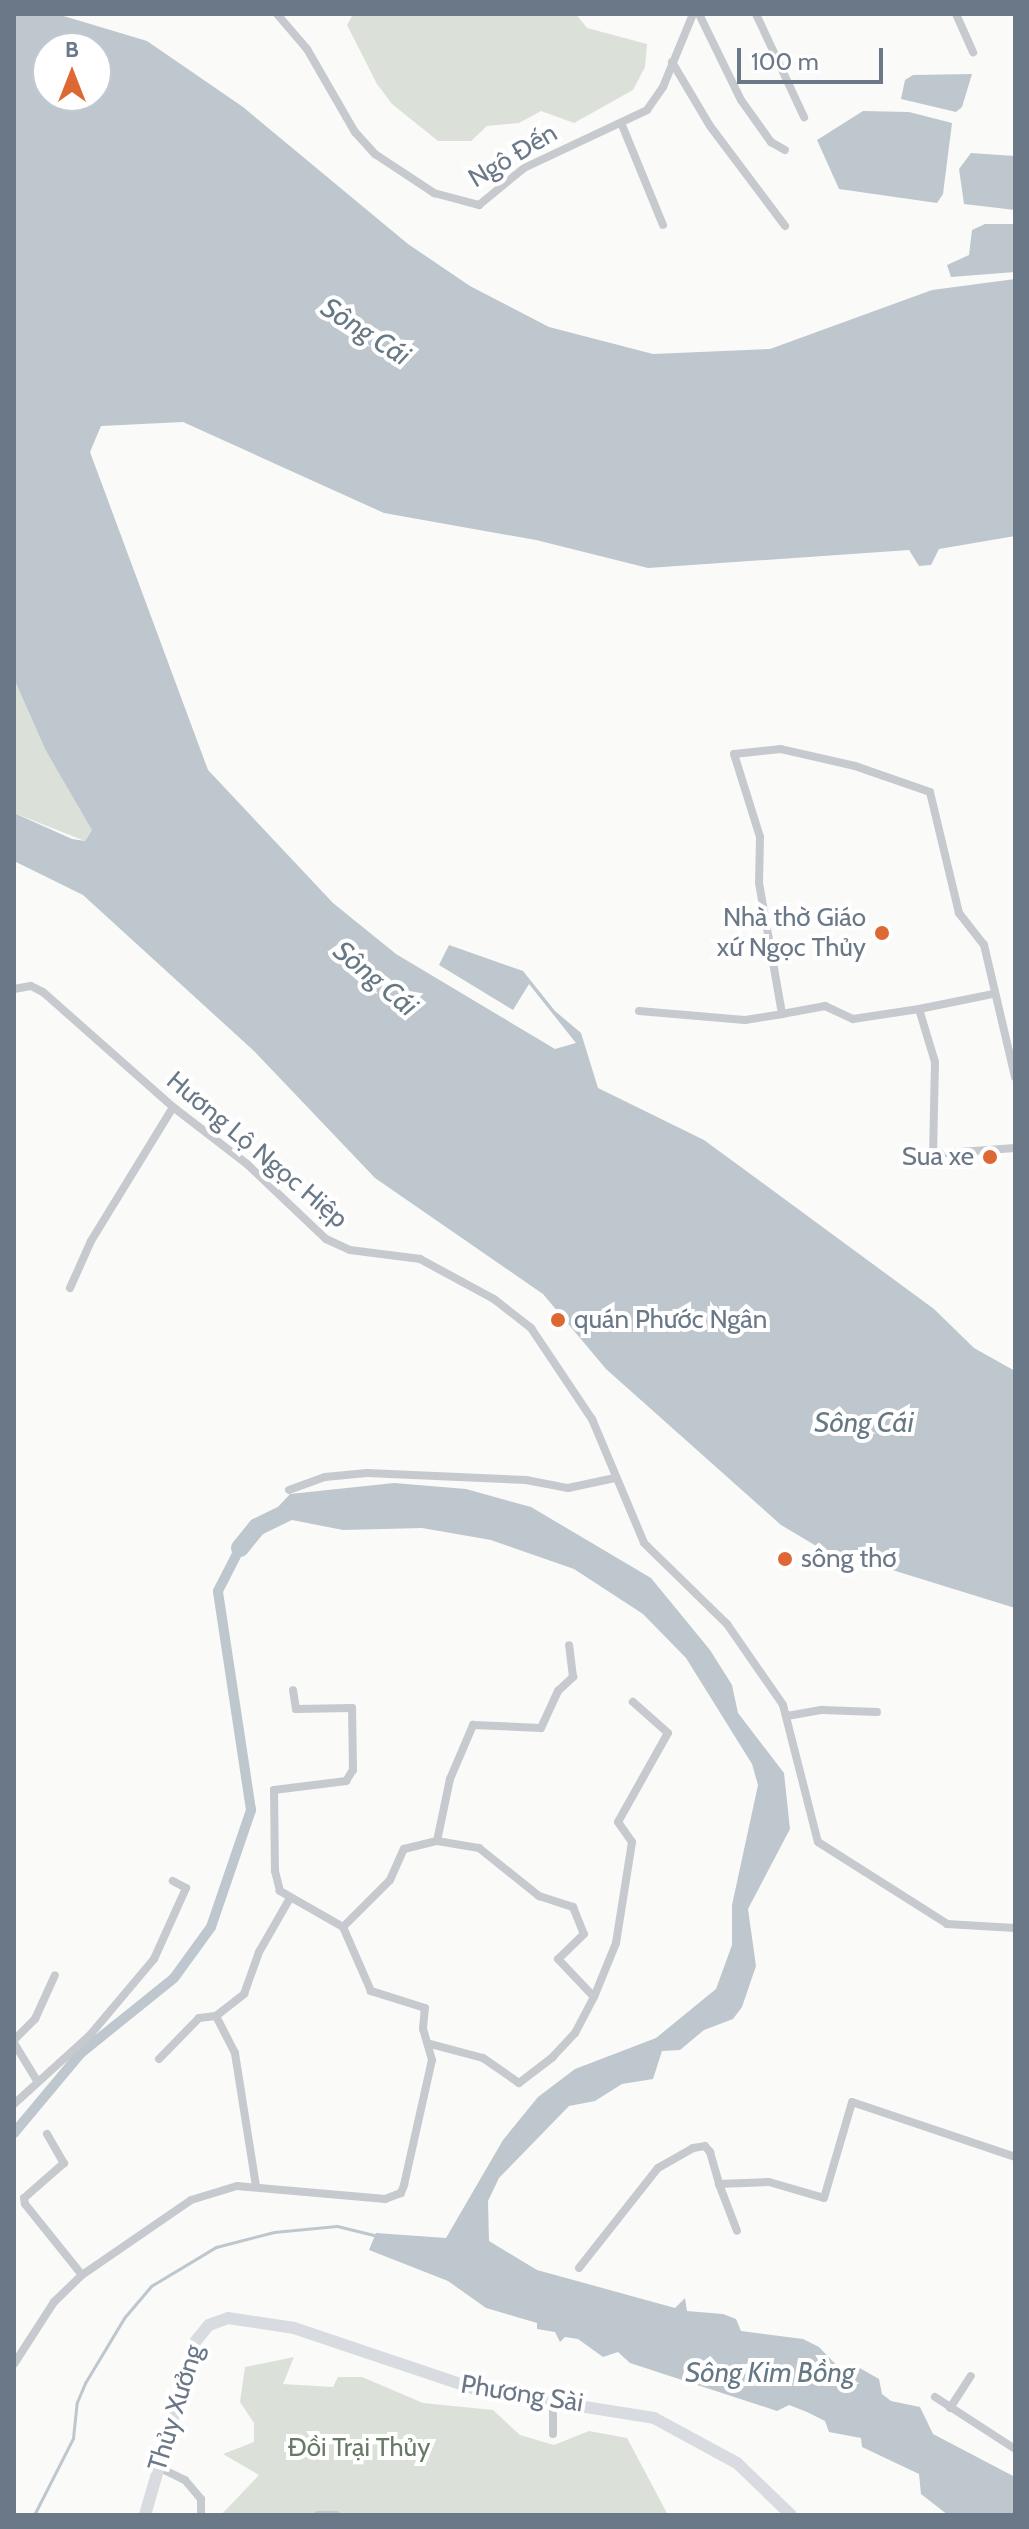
<!DOCTYPE html>
<html>
<head>
<meta charset="utf-8">
<style>
  body { margin:0 }
  #map { position:relative; width:1029px; height:2529px; overflow:hidden; background:#fafaf8; font-family:Cabin,sans-serif }
  div>[style] { position:absolute }
  [style*='--x'] { left:calc(var(--x)*1px); top:calc(var(--y)*1px); width:calc(var(--w)*1px); rotate:calc(var(--a)*1deg) }
  .green>* { inset:0; background:#dbe1d9 }
  .water>* { inset:0; background:#bec7cd }
  .stream>* { height:3px; margin:-1.5px; padding:0 1.5px; transform-origin:1.5px; border-radius:1.5px; background:#bec7cd }
  .canal>* { height:10px; margin:-5px; padding:0 5px; transform-origin:5px; border-radius:5px; background:#bec7cd }
  .river>* { height:18px; margin:-9px; padding:0 9px; transform-origin:9px; border-radius:9px; background:#bec7cd }
  .street>* { height:8px; margin:-4px; padding:0 4px; transform-origin:4px; border-radius:4px; background:#c6c9cd }
  .secondary>* { height:12px; margin:-6px; padding:0 6px; transform-origin:6px; border-radius:6px; background:#d8dce0 }
  .dots>* { width:22px; height:22px; translate:-50% -50%; box-sizing:border-box; border:4px solid #fff; border-radius:50% }
  span { translate:-50% -50%; white-space:nowrap; text-align:center; line-height:1.15; -webkit-text-stroke:8px #fff; paint-order:stroke }
  .street-label { font-size:26px; color:#6a7888 }
  .poi-label { font-size:26px; color:#6a7888 }
  .right { translate:-100% -50%; text-align:right }
  .left { translate:0 -50%; text-align:left }
  .park-label { font-size:26px; color:#667a65 }
  .water-label { font-size:28px; color:#667883; font-style:italic }
  .frame { position:absolute; inset:0; border:16px solid #6a7888; pointer-events:none }
  .north { position:absolute; left:32px; top:32px; width:80px; height:80px; box-sizing:border-box; background:#fff; border:2px solid #c3c9cf; border-radius:50%; rotate:0deg; font-size:22px; font-weight:700; line-height:32px; text-align:center; color:#6a7888 }
  .north::after { content:''; display:block; margin:auto; width:28px; height:36px; background:#de6834; clip-path:polygon(50% 0,100% 100%,50% 72%,0 100%) }
  .scale { position:absolute; left:737px; top:48px; width:146px; height:36px; box-sizing:border-box; border:4px solid #6a7888; border-top:0; padding-left:10px; font-size:24px; line-height:28px; white-space:nowrap; color:#6a7888; -webkit-text-stroke:6px #fff; paint-order:stroke }
</style>
</head>
<body>
<div id="map">
  <div class="green">
    <div style="clip-path:polygon(353px 14px,576px 14px,587px 28px,647px 44px,645px 67px,633px 90px,574px 123px,541px 111px,519px 123px,487px 126px,471px 141px,438px 141px,392px 104px,377px 84px,347px 25px)"></div>
    <div style="clip-path:polygon(14px 679px,45px 749px,88px 816px,92px 830px,85px 841px,14px 813px)"></div>
    <div style="clip-path:polygon(294px 2357px,283px 2384px,333px 2387px,338px 2377px,362px 2377px,423px 2403px,493px 2410px,520px 2435px,554px 2445px,589px 2431px,627px 2438px,668px 2515px,221px 2515px,259px 2475px,223px 2454px,254px 2442px,254px 2423px,240px 2402px,245px 2367px)"></div>
  </div>
  <div class="water">
    <div style="clip-path:polygon(evenodd,14px 14px,57px 14px,147px 41px,243px 107px,408px 244px,470px 286px,549px 327px,653px 354px,770px 349px,932px 290px,1015px 279px,1015px 536px,939px 549px,931px 565px,919px 566px,909px 550px,648px 568px,536px 540px,384px 513px,183px 422px,101px 426px,90px 452px,208px 770px,333px 903px,396px 954px,555px 1049px,576px 1043px,529px 984px,513px 1010px,439px 965px,449px 945px,523px 971px,555px 1011px,581px 1033px,598px 1088px,704px 1140px,934px 1309px,974px 1348px,1015px 1371px,1015px 1608px,818px 1547px,781px 1525px,606px 1369px,543px 1294px,375px 1178px,254px 1051px,83px 895px,14px 861px,14px 813px,72px 839px,85px 841px,92px 830px,45px 749px,14px 679px,14px 14px,96px 48px,96px 96px,48px 96px,48px 48px,96px 48px)"></div>
    <div style="clip-path:polygon(972px 74px,962px 107px,956px 112px,901px 99px,905px 80px,913px 75px)"></div>
    <div style="clip-path:polygon(863px 111px,909px 112px,952px 123px,943px 194px,937px 203px,839px 189px,817px 140px)"></div>
    <div style="clip-path:polygon(971px 153px,1015px 156px,1015px 210px,964px 204px,959px 169px)"></div>
    <div style="clip-path:polygon(985px 224px,1015px 224px,1015px 272px,951px 277px,947px 265px,969px 255px,972px 230px)"></div>
    <div style="clip-path:polygon(394px 1483px,466px 1489px,531px 1507px,651px 1578px,710px 1650px,732px 1685px,738px 1713px,784px 1773px,790px 1829px,748px 1909px,756px 1966px,742px 2007px,733px 2019px,704px 2030px,680px 2050px,662px 2051px,653px 2079px,622px 2084px,595px 2101px,569px 2106px,499px 2178px,488px 2201px,489px 2241px,537px 2270px,675px 2308px,685px 2298px,687px 2311px,723px 2314px,736px 2319px,741px 2331px,803px 2339px,819px 2347px,844px 2373px,858px 2367px,879px 2379px,882px 2394px,891px 2401px,920px 2407px,933px 2434px,1015px 2477px,1015px 2515px,948px 2515px,921px 2494px,919px 2474px,862px 2447px,861px 2438px,829px 2432px,825px 2421px,807px 2412px,789px 2405px,777px 2411px,630px 2363px,618px 2352px,603px 2357px,578px 2339px,565px 2337px,560px 2342px,555px 2332px,537px 2329px,537px 2323px,486px 2308px,448px 2281px,369px 2250px,376px 2233px,446px 2238px,503px 2140px,538px 2097px,575px 2069px,656px 2038px,716px 1989px,732px 1945px,732px 1905px,758px 1785px,752px 1764px,686px 1658px,643px 1614px,574px 1569px,491px 1540px,422px 1528px,343px 1530px,292px 1520px,273px 1526px,240px 1548px,290px 1494px)"></div>
  </div>
  <div class="stream">
    <div style="--x:34;--y:2515;--w:86;--a:-63.1"></div>
    <div style="--x:73;--y:2438;--w:36;--a:-84"></div>
    <div style="--x:77;--y:2402;--w:21;--a:-67"></div>
    <div style="--x:85;--y:2383;--w:76;--a:-59"></div>
    <div style="--x:124;--y:2318;--w:42;--a:-49.8"></div>
    <div style="--x:151;--y:2286;--w:76;--a:-31"></div>
    <div style="--x:216;--y:2247;--w:60;--a:-14.5"></div>
    <div style="--x:274;--y:2232;--w:63;--a:-5.4"></div>
    <div style="--x:337;--y:2226;--w:42;--a:13.7"></div>
  </div>
  <div class="canal">
    <div style="--x:14;--y:2133;--w:104;--a:-50.1"></div>
    <div style="--x:81;--y:2053;--w:119;--a:-38.9"></div>
    <div style="--x:174;--y:1978;--w:63;--a:-54"></div>
    <div style="--x:211;--y:1927;--w:124;--a:-71.1"></div>
    <div style="--x:251;--y:1810;--w:221;--a:-98.6"></div>
    <div style="--x:218;--y:1591;--w:48;--a:-62.9"></div>
  </div>
  <div class="river">
    <div style="--x:240;--y:1548;--w:27;--a:-51"></div>
    <div style="--x:257;--y:1527;--w:32;--a:-26"></div>
  </div>
  <div class="street">
    <div style="--x:277;--y:14;--w:46;--a:49.4"></div>
    <div style="--x:307;--y:49;--w:96;--a:60"></div>
    <div style="--x:355;--y:132;--w:30;--a:48"></div>
    <div style="--x:375;--y:154;--w:71;--a:33.5"></div>
    <div style="--x:434;--y:193;--w:47;--a:14.9"></div>
    <div style="--x:479;--y:205;--w:58;--a:-39.4"></div>
    <div style="--x:524;--y:168;--w:136;--a:-25.2"></div>
    <div style="--x:647;--y:110;--w:28;--a:-55"></div>
    <div style="--x:663;--y:87;--w:79;--a:-67.7"></div>
    <div style="--x:699;--y:14;--w:96;--a:64"></div>
    <div style="--x:741;--y:100;--w:52;--a:54.5"></div>
    <div style="--x:771;--y:142;--w:16;--a:30"></div>
    <div style="--x:756;--y:14;--w:114;--a:65"></div>
    <div style="--x:956;--y:14;--w:42;--a:65.9"></div>
    <div style="--x:672;--y:62;--w:74;--a:59.3"></div>
    <div style="--x:710;--y:126;--w:125;--a:53.1"></div>
    <div style="--x:622;--y:125;--w:108;--a:67.7"></div>
    <div style="--x:14;--y:989;--w:17;--a:-10"></div>
    <div style="--x:31;--y:986;--w:13;--a:27"></div>
    <div style="--x:43;--y:992;--w:174;--a:41.5"></div>
    <div style="--x:173;--y:1107;--w:93;--a:37.6"></div>
    <div style="--x:247;--y:1164;--w:109;--a:43.5"></div>
    <div style="--x:326;--y:1239;--w:26;--a:25"></div>
    <div style="--x:350;--y:1250;--w:71;--a:7.3"></div>
    <div style="--x:420;--y:1259;--w:84;--a:28.4"></div>
    <div style="--x:494;--y:1299;--w:47;--a:38.1"></div>
    <div style="--x:531;--y:1328;--w:110;--a:56.2"></div>
    <div style="--x:592;--y:1419;--w:134;--a:67.2"></div>
    <div style="--x:644;--y:1543;--w:116;--a:44.3"></div>
    <div style="--x:727;--y:1624;--w:98;--a:55.3"></div>
    <div style="--x:783;--y:1705;--w:141;--a:75.7"></div>
    <div style="--x:818;--y:1842;--w:153;--a:32.4"></div>
    <div style="--x:947;--y:1924;--w:68;--a:3.4"></div>
    <div style="--x:919;--y:1009;--w:76;--a:-11.5"></div>
    <div style="--x:639;--y:1011;--w:106;--a:4.9"></div>
    <div style="--x:745;--y:1020;--w:37;--a:-9"></div>
    <div style="--x:1015;--y:1077;--w:136;--a:-103.2"></div>
    <div style="--x:984;--y:945;--w:41;--a:-128"></div>
    <div style="--x:959;--y:913;--w:124;--a:-103.5"></div>
    <div style="--x:930;--y:792;--w:79;--a:-160.9"></div>
    <div style="--x:855;--y:766;--w:76;--a:-167.1"></div>
    <div style="--x:781;--y:749;--w:47;--a:173.9"></div>
    <div style="--x:734;--y:754;--w:87;--a:72.6"></div>
    <div style="--x:760;--y:837;--w:46;--a:91.2"></div>
    <div style="--x:759;--y:883;--w:133;--a:80"></div>
    <div style="--x:782;--y:1014;--w:44;--a:-10.5"></div>
    <div style="--x:825;--y:1006;--w:31;--a:25"></div>
    <div style="--x:853;--y:1019;--w:67;--a:-8.6"></div>
    <div style="--x:919;--y:1009;--w:55;--a:73.2"></div>
    <div style="--x:935;--y:1062;--w:92;--a:91.2"></div>
    <div style="--x:933;--y:1154;--w:82;--a:-4.2"></div>
    <div style="--x:70;--y:1288;--w:51;--a:-65.9"></div>
    <div style="--x:91;--y:1241;--w:157;--a:-58.5"></div>
    <div style="--x:289;--y:1490;--w:38;--a:-20"></div>
    <div style="--x:325;--y:1477;--w:42;--a:-5.4"></div>
    <div style="--x:367;--y:1473;--w:159;--a:2.5"></div>
    <div style="--x:526;--y:1480;--w:43;--a:10.8"></div>
    <div style="--x:568;--y:1488;--w:48;--a:-12"></div>
    <div style="--x:787;--y:1716;--w:36;--a:-10"></div>
    <div style="--x:822;--y:1710;--w:55;--a:2.1"></div>
    <div style="--x:437;--y:1841;--w:63;--a:-78.2"></div>
    <div style="--x:450;--y:1779;--w:59;--a:-66.9"></div>
    <div style="--x:473;--y:1725;--w:68;--a:2.5"></div>
    <div style="--x:541;--y:1728;--w:41;--a:-65.3"></div>
    <div style="--x:558;--y:1691;--w:21;--a:-43"></div>
    <div style="--x:573;--y:1677;--w:32;--a:-97"></div>
    <div style="--x:343;--y:1927;--w:66;--a:-45"></div>
    <div style="--x:390;--y:1880;--w:34;--a:-66"></div>
    <div style="--x:404;--y:1849;--w:34;--a:-14"></div>
    <div style="--x:437;--y:1841;--w:43;--a:9.5"></div>
    <div style="--x:479;--y:1848;--w:77;--a:38.7"></div>
    <div style="--x:539;--y:1896;--w:36;--a:18"></div>
    <div style="--x:573;--y:1907;--w:29;--a:68"></div>
    <div style="--x:584;--y:1934;--w:36;--a:136"></div>
    <div style="--x:558;--y:1959;--w:52;--a:46.5"></div>
    <div style="--x:594;--y:1997;--w:41;--a:117.8"></div>
    <div style="--x:575;--y:2033;--w:33;--a:133"></div>
    <div style="--x:553;--y:2057;--w:43;--a:142.6"></div>
    <div style="--x:519;--y:2083;--w:44;--a:-145.2"></div>
    <div style="--x:483;--y:2058;--w:55;--a:-165.2"></div>
    <div style="--x:594;--y:1997;--w:58;--a:-67.8"></div>
    <div style="--x:616;--y:1943;--w:102;--a:-81"></div>
    <div style="--x:632;--y:1842;--w:24;--a:-125"></div>
    <div style="--x:618;--y:1822;--w:102;--a:-60.7"></div>
    <div style="--x:668;--y:1733;--w:47;--a:-138.5"></div>
    <div style="--x:14;--y:2040;--w:30;--a:-45"></div>
    <div style="--x:35;--y:2019;--w:48;--a:-65.6"></div>
    <div style="--x:14;--y:2043;--w:42;--a:58.6"></div>
    <div style="--x:159;--y:2059;--w:57;--a:-45.7"></div>
    <div style="--x:199;--y:2018;--w:17;--a:-7"></div>
    <div style="--x:14;--y:2104;--w:103;--a:-42.2"></div>
    <div style="--x:90;--y:2035;--w:99;--a:-49.9"></div>
    <div style="--x:154;--y:1959;--w:78;--a:-65.7"></div>
    <div style="--x:186;--y:1888;--w:15;--a:-152"></div>
    <div style="--x:47;--y:2134;--w:34;--a:60"></div>
    <div style="--x:64;--y:2163;--w:53;--a:138.8"></div>
    <div style="--x:24;--y:2198;--w:6;--a:81"></div>
    <div style="--x:25;--y:2204;--w:91;--a:51.2"></div>
    <div style="--x:719;--y:2184;--w:50;--a:69"></div>
    <div style="--x:256;--y:2186;--w:135;--a:-99"></div>
    <div style="--x:235;--y:2053;--w:42;--a:-117.2"></div>
    <div style="--x:216;--y:2016;--w:36;--a:-38"></div>
    <div style="--x:244;--y:1994;--w:45;--a:-70.3"></div>
    <div style="--x:259;--y:1952;--w:62;--a:-60.1"></div>
    <div style="--x:579;--y:2268;--w:127;--a:-51.7"></div>
    <div style="--x:658;--y:2168;--w:40;--a:-29.7"></div>
    <div style="--x:693;--y:2148;--w:12;--a:-9"></div>
    <div style="--x:705;--y:2146;--w:8;--a:50"></div>
    <div style="--x:710;--y:2152;--w:33;--a:74"></div>
    <div style="--x:719;--y:2184;--w:50;--a:-2.3"></div>
    <div style="--x:769;--y:2182;--w:57;--a:16.2"></div>
    <div style="--x:824;--y:2198;--w:100;--a:-73.7"></div>
    <div style="--x:852;--y:2102;--w:172;--a:18.6"></div>
    <div style="--x:14;--y:2364;--w:74;--a:-57.2"></div>
    <div style="--x:54;--y:2302;--w:39;--a:-44"></div>
    <div style="--x:82;--y:2275;--w:132;--a:-34.5"></div>
    <div style="--x:191;--y:2200;--w:48;--a:-16.9"></div>
    <div style="--x:237;--y:2186;--w:149;--a:5"></div>
    <div style="--x:385;--y:2199;--w:17;--a:-21"></div>
    <div style="--x:401;--y:2193;--w:9;--a:-69"></div>
    <div style="--x:404;--y:2185;--w:128;--a:-77.4"></div>
    <div style="--x:432;--y:2060;--w:32;--a:-106"></div>
    <div style="--x:423;--y:2029;--w:21;--a:-85"></div>
    <div style="--x:425;--y:2008;--w:57;--a:-162.5"></div>
    <div style="--x:371;--y:1991;--w:70;--a:-113.6"></div>
    <div style="--x:343;--y:1927;--w:73;--a:-150.3"></div>
    <div style="--x:280;--y:1891;--w:21;--a:-104"></div>
    <div style="--x:275;--y:1871;--w:81;--a:-90.7"></div>
    <div style="--x:274;--y:1790;--w:73;--a:-7.1"></div>
    <div style="--x:346;--y:1781;--w:13;--a:-58"></div>
    <div style="--x:353;--y:1770;--w:62;--a:-90.9"></div>
    <div style="--x:352;--y:1708;--w:56;--a:179"></div>
    <div style="--x:296;--y:1709;--w:19;--a:-99"></div>
    <div style="--x:935;--y:2397;--w:95;--a:33"></div>
    <div style="--x:950;--y:2408;--w:38;--a:-57"></div>
    <div style="--x:553;--y:2434;--w:31;--a:-90"></div>
    <div style="--x:158;--y:2467;--w:30;--a:26"></div>
    <div style="--x:185;--y:2480;--w:25;--a:50"></div>
    <div style="--x:201;--y:2499;--w:16;--a:90"></div>
    <div style="--x:318;--y:2515;--w:18;--a:0"></div>
  </div>
  <div class="secondary">
    <div style="--x:145;--y:2515;--w:180;--a:-73.9"></div>
    <div style="--x:195;--y:2342;--w:22;--a:-51"></div>
    <div style="--x:209;--y:2325;--w:20;--a:-20"></div>
    <div style="--x:228;--y:2318;--w:67;--a:8.6"></div>
    <div style="--x:294;--y:2328;--w:194;--a:18.6"></div>
    <div style="--x:478;--y:2390;--w:178;--a:9"></div>
    <div style="--x:654;--y:2418;--w:94;--a:28.5"></div>
    <div style="--x:737;--y:2463;--w:75;--a:43.9"></div>
  </div>
  <div class="dots">
    <div style="left:882px;top:933px;background:#de6834"></div>
    <div style="left:990px;top:1157px;background:#de6834"></div>
    <div style="left:558px;top:1320px;background:#de6834"></div>
    <div style="left:785px;top:1559px;background:#de6834"></div>
  </div>
  <div class="street-label">
    <span style="left:513px;top:156px;rotate:-31deg">Ngô Đến</span>
    <span style="left:257px;top:1150px;rotate:40deg">Hương Lộ Ngọc Hiệp</span>
    <span style="left:522px;top:2394px;rotate:9deg">Phương Sài</span>
    <span style="left:176px;top:2408px;rotate:-73deg">Thủy Xưởng</span>
  </div>
  <div class="poi-label">
    <span class="right" style="left:866px;top:933px">Nhà thờ Giáo<br>xứ Ngọc Thủy</span>
    <span class="right" style="left:974px;top:1157px">Sua xe</span>
    <span class="left" style="left:574px;top:1320px">quán Phước Ngân</span>
    <span class="left" style="left:801px;top:1559px">sông thơ</span>
  </div>
  <div class="park-label">
    <span style="left:359px;top:2448px">Đồi Trại Thủy</span>
  </div>
  <div class="water-label">
    <span style="left:366px;top:331px;rotate:33deg">Sông Cái</span>
    <span style="left:376px;top:978px;rotate:40deg">Sông Cái</span>
    <span style="left:864px;top:1422px">Sông Cái</span>
    <span style="left:770px;top:2372px">Sông Kim Bồng</span>
  </div>
  <div class="frame"></div>
  <div class="north">B</div>
  <div class="scale">100 m</div>
</div>
</body>
</html>
